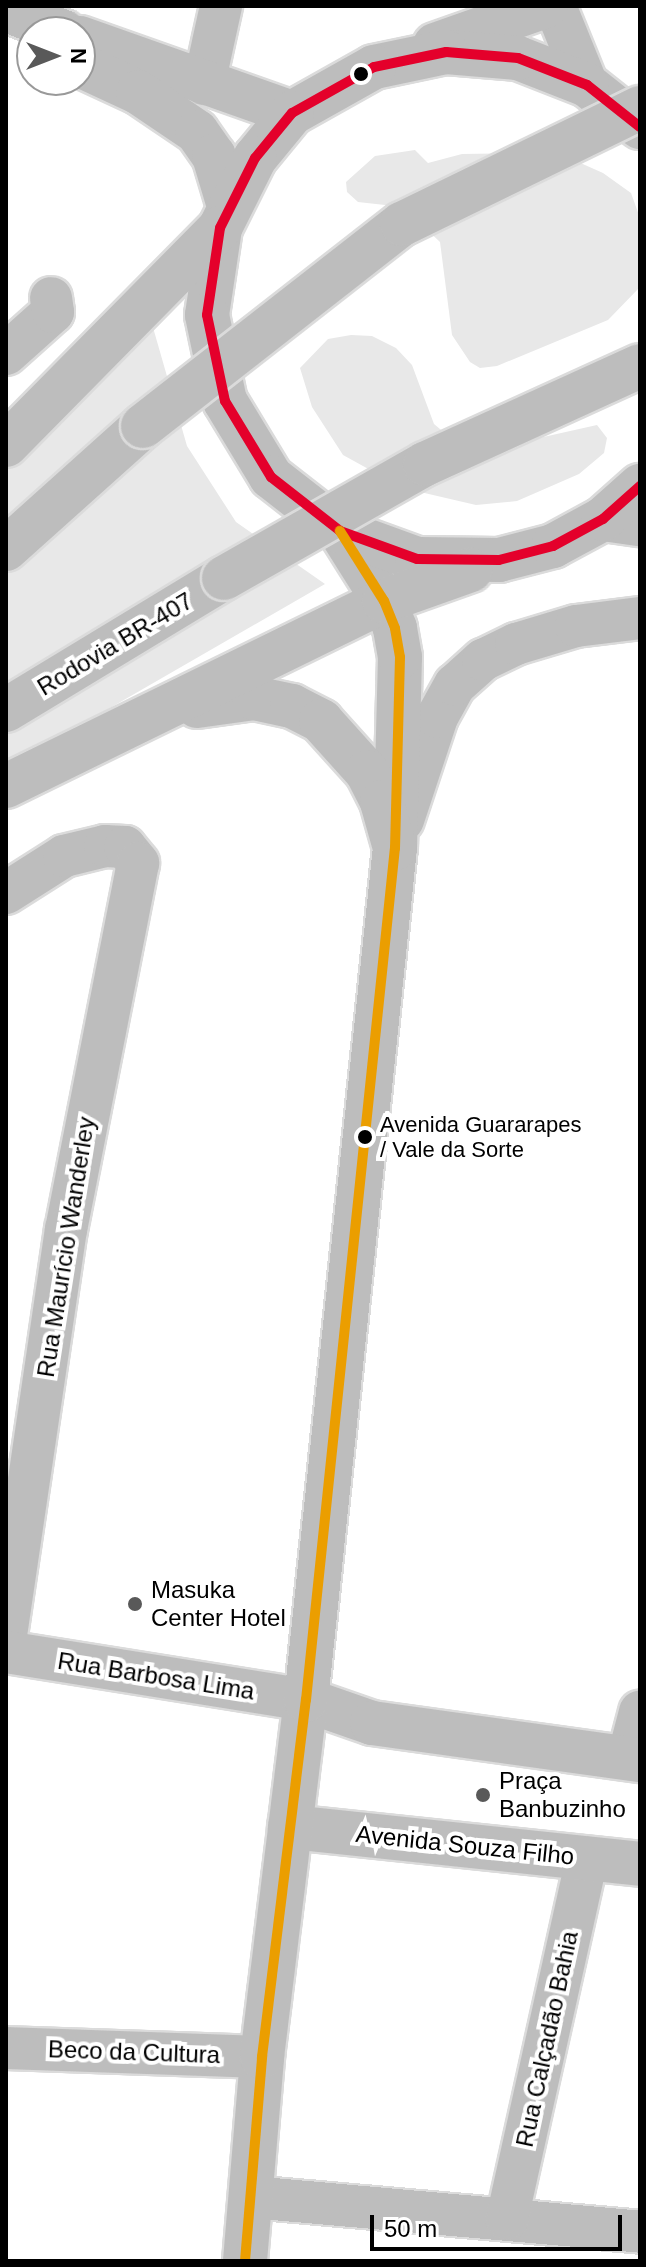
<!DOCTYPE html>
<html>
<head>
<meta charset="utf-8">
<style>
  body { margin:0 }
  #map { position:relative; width:646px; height:2267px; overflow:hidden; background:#fff; font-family:Arial,sans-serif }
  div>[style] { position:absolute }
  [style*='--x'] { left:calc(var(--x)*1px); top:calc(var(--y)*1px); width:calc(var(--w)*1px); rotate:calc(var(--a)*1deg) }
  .green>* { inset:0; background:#e8e8e8 }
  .roads { filter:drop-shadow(2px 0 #dbdbdb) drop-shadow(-2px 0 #dbdbdb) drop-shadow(0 2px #dbdbdb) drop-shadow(0 -2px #dbdbdb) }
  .minor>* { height:42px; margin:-21px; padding:0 21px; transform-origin:21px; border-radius:21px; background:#bdbdbd }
  .major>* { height:44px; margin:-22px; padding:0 22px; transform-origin:22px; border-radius:22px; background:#bdbdbd }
  .highway>* { height:44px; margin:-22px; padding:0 22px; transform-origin:22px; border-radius:22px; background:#bdbdbd }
  .bridges { filter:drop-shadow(2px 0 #dbdbdb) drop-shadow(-2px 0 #dbdbdb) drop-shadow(0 2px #dbdbdb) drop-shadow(0 -2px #dbdbdb) }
  .highway-bridge>* { height:44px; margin:-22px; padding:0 22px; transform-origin:22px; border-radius:22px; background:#bdbdbd }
  .bus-1>* { height:10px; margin:-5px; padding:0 5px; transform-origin:5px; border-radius:5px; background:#e4002b }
  .bus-2>* { height:10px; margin:-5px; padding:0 5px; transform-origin:5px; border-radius:5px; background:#eb9e00 }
  .dots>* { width:22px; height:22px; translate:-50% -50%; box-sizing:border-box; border:4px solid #fff; border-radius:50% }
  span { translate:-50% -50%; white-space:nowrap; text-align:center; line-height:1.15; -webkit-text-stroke:8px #fff; paint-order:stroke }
  .bus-label { font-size:22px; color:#000 }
  .left { translate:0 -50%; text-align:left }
  .street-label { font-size:24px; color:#000 }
  .poi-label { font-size:24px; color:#000 }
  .frame { position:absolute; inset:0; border:8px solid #000; pointer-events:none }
  .north { position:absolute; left:16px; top:16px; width:80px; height:80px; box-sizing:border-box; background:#fff; border:2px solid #999; border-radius:50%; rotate:90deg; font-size:22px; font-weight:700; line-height:32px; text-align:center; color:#000 }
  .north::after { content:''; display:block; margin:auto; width:28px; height:36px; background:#595959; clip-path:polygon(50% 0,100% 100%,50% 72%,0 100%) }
  .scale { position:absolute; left:370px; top:2215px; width:252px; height:36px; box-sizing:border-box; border:4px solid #000; border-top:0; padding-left:10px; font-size:24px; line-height:28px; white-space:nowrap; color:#000; -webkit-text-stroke:6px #fff; paint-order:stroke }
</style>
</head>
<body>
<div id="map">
  <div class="green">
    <div style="clip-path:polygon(415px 150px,428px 163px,462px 154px,527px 153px,576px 161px,603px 173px,631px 193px,640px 218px,640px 287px,608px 320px,497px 366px,480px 368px,470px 362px,452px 335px,440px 242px,403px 207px,358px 202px,347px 192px,346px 182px,375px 156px)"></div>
    <div style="clip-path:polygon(150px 317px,187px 446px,236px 522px,325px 584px,6px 768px,6px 463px)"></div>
    <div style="clip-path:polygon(351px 335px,372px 336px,396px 348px,412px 365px,434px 424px,453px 440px,512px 444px,597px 425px,607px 438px,604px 453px,579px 474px,517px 501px,476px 505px,403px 488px,343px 455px,312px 407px,300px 368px,328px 339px)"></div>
  </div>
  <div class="roads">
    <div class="minor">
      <div style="--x:555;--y:6;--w:85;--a:67.9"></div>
      <div style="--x:204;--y:84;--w:80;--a:-77.7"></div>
      <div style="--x:6;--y:354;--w:63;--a:-41.8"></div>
      <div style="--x:53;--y:312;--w:14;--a:-98"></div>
      <div style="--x:403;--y:820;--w:108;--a:-71.7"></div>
      <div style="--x:437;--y:717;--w:37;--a:-61"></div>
      <div style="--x:455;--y:685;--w:38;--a:-42"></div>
      <div style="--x:483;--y:660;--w:37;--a:-26"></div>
      <div style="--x:516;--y:644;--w:63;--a:-16.7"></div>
      <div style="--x:576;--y:626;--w:64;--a:-7.1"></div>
      <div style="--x:6;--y:893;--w:69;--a:-32.5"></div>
      <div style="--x:64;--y:856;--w:42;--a:-13.7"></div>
      <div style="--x:105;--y:846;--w:20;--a:3"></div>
      <div style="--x:125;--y:847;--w:21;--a:51"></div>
      <div style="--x:138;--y:863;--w:373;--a:101.1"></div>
      <div style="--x:66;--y:1229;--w:408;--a:98.4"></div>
      <div style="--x:6;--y:1652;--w:304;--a:9.1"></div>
      <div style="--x:628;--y:1758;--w:48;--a:-75.4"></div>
      <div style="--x:6;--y:2048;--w:256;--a:2"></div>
      <div style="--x:251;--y:2197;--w:391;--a:5.1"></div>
      <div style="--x:507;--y:2219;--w:370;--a:-77.5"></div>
    </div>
    <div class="major">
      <div style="--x:603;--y:519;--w:37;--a:8"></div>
      <div style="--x:306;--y:1700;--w:70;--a:19.2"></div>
      <div style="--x:372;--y:1723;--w:271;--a:7.9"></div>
      <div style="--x:290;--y:1827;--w:352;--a:6"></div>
      <div style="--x:245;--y:2261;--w:205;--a:-85.2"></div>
      <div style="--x:262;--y:2057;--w:360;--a:-83"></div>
      <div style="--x:306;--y:1700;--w:857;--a:-84.04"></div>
      <div style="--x:395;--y:848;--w:191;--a:-88.5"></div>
      <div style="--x:400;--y:657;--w:29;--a:-100"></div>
      <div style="--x:395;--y:628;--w:29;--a:-112"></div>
      <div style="--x:384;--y:601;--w:83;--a:-122.2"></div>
    </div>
    <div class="highway">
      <div style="--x:6;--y:10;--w:62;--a:20.8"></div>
      <div style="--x:80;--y:38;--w:225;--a:19.5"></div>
      <div style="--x:435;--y:45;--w:118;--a:-19.4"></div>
      <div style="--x:86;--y:68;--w:57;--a:24.8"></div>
      <div style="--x:138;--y:92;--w:71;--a:34.1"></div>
      <div style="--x:197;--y:132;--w:29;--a:55"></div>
      <div style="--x:214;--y:156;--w:52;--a:73.3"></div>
      <div style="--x:640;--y:127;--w:68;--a:-141.6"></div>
      <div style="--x:587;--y:85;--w:74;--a:-158.6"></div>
      <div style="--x:518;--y:58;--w:72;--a:-175.2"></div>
      <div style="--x:446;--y:52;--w:74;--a:168.2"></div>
      <div style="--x:374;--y:67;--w:94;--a:150.7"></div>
      <div style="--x:292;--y:113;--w:58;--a:129.4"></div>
      <div style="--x:255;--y:158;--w:78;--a:116.6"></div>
      <div style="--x:220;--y:228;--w:88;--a:98.5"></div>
      <div style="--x:207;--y:315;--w:88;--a:78.2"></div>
      <div style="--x:225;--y:401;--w:89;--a:58.8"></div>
      <div style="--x:271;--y:477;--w:88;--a:38"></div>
      <div style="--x:340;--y:531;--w:82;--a:20"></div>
      <div style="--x:417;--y:559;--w:82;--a:0.7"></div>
      <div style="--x:499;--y:560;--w:56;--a:-14.5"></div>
      <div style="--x:553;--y:546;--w:57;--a:-28.4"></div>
      <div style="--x:603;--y:519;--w:50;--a:-41.7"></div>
      <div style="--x:6;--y:445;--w:305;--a:-45.4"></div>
      <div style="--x:6;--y:549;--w:184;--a:-41.9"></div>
      <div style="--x:197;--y:706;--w:58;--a:-8"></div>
      <div style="--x:254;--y:698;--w:39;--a:12"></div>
      <div style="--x:292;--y:706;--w:33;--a:27"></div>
      <div style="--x:321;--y:721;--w:69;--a:48"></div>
      <div style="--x:367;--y:772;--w:34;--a:63"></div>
      <div style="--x:382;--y:802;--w:48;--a:74.2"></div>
      <div style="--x:6;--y:710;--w:255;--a:-31.2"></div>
      <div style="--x:6;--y:786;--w:421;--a:-26.1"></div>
      <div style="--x:384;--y:601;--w:92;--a:-19.6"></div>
    </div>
  </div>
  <div class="bridges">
    <div class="highway-bridge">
      <div style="--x:143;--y:426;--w:328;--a:-38"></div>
      <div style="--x:402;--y:224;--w:265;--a:-26"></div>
      <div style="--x:224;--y:578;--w:231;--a:-29.6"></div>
      <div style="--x:425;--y:464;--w:236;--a:-24.5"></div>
    </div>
  </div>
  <div class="bus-1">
    <div style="--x:640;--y:127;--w:68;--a:-141.6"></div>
    <div style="--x:587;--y:85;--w:74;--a:-158.6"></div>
    <div style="--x:518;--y:58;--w:72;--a:-175.2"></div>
    <div style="--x:446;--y:52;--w:74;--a:168.2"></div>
    <div style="--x:374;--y:67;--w:94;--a:150.7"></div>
    <div style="--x:292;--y:113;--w:58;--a:129.4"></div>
    <div style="--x:255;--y:158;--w:78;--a:116.6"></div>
    <div style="--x:220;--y:228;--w:88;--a:98.5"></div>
    <div style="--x:207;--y:315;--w:88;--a:78.2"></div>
    <div style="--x:225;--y:401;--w:89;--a:58.8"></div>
    <div style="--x:271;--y:477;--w:88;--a:38"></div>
    <div style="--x:340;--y:531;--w:82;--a:20"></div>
    <div style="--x:417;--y:559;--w:82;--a:0.7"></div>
    <div style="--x:499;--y:560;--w:56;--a:-14.5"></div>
    <div style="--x:553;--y:546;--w:57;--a:-28.4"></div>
    <div style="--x:603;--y:519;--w:50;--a:-41.7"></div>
  </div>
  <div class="bus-2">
    <div style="--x:245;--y:2261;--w:205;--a:-85.2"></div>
    <div style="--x:262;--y:2057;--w:360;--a:-83"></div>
    <div style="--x:306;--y:1700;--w:857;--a:-84.04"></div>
    <div style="--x:395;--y:848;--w:191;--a:-88.5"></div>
    <div style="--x:400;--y:657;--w:29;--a:-100"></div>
    <div style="--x:395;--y:628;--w:29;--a:-112"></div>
    <div style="--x:384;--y:601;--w:83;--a:-122.2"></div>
  </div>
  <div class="dots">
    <div style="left:361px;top:74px;background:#000"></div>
    <div style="left:365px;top:1137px;background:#000"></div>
    <div style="left:135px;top:1604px;background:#595959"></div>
    <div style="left:483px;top:1795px;background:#595959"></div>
  </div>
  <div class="bus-label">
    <span class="left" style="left:380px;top:1137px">Avenida Guararapes<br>/ Vale da Sorte</span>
  </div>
  <div class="street-label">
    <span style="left:115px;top:644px;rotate:-31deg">Rodovia BR-407</span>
    <span style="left:66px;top:1247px;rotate:-81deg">Rua Maurício Wanderley</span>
    <span style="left:156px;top:1676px;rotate:9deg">Rua Barbosa Lima</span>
    <span style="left:465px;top:1845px;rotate:6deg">Avenida Souza Filho</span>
    <span style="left:547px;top:2039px;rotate:-78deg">Rua Calçadão Bahia</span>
    <span style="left:134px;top:2052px;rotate:2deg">Beco da Cultura</span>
  </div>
  <div class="poi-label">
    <span class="left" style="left:151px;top:1604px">Masuka<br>Center Hotel</span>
    <span class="left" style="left:499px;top:1795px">Praça<br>Banbuzinho</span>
  </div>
  <div class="frame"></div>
  <div class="north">N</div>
  <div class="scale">50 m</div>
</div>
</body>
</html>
